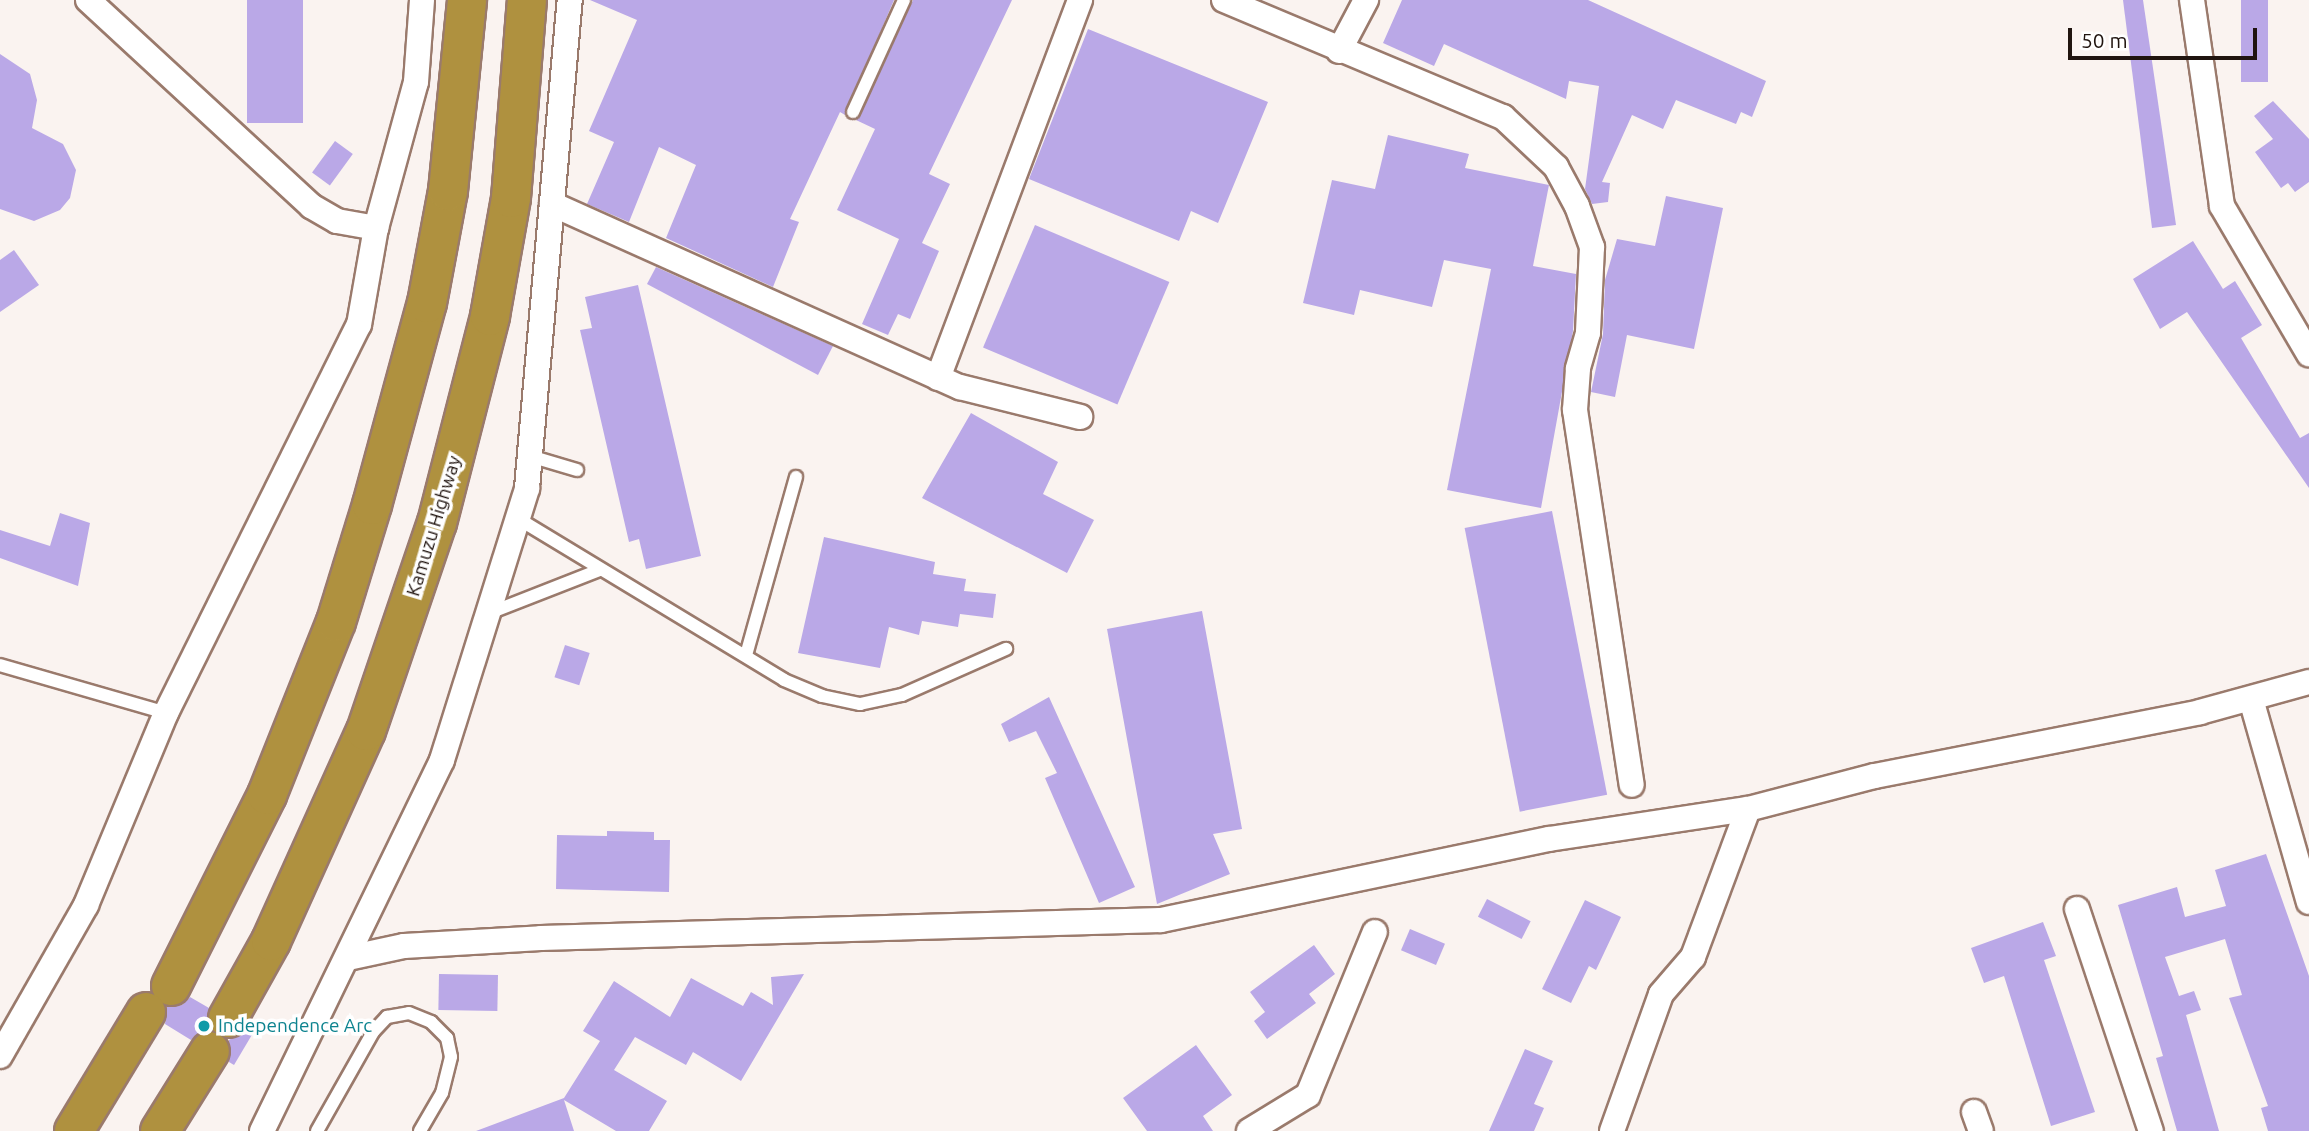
<!DOCTYPE html>
<html>
<head>
<meta charset="utf-8">
<style>
  body { margin:0 }
  #map { position:relative; width:2309px; height:1131px; overflow:hidden; background:#faf3f0; font-family:Ubuntu,sans-serif }
  div>[style] { position:absolute }
  [style*='--x'] { left:calc(var(--x)*1px); top:calc(var(--y)*1px); width:calc(var(--w)*1px); rotate:calc(var(--a)*1deg) }
  .building>* { inset:0; background:#baa8e7; transform-origin:0 0 }
  .roads { filter:drop-shadow(2px 0 #9a7a6c) drop-shadow(-2px 0 #9a7a6c) drop-shadow(0 2px #9a7a6c) drop-shadow(0 -2px #9a7a6c) }
  .lane>* { height:12px; margin:-6px; padding:0 6px; transform-origin:6px; border-radius:6px; background:#fff }
  .street>* { height:24px; margin:-12px; padding:0 12px; transform-origin:12px; border-radius:12px; background:#fff }
  .highway>* { height:38px; margin:-19px; padding:0 19px; transform-origin:19px; border-radius:19px; background:#af913f }
  .dots>* { width:19px; height:19px; translate:-50% -50%; box-sizing:border-box; border:4px solid #fff; border-radius:50% }
  span { translate:-50% -50%; white-space:nowrap; text-align:center; line-height:1.15; -webkit-text-stroke:7px #fff; paint-order:stroke }
  .street-label { font-size:19px; color:#20140f }
  .culture-label { font-size:19px; color:#0d838f }
  .left { translate:0 -50%; text-align:left }
  .scale { position:absolute; left:2068px; top:28px; width:189px; height:32px; box-sizing:border-box; border:4px solid #20140f; border-top:0; padding-left:9px; font-size:21px; line-height:24px; white-space:nowrap; color:#20140f; -webkit-text-stroke:5px #fff; paint-order:stroke }
</style>
</head>
<body>
<div id="map">
  <div class="building">
    <div style="left:247px;top:0;width:56px;height:123px"></div>
    <div style="clip-path:polygon(590px 0,894px 0,845px 115px,840px 112px,790px 219px,799px 222px,773px 287px,666px 238px,696px 165px,659px 147px,629px 222px,587px 204px,614px 142px,589px 131px,637px 20px)"></div>
    <div style="clip-path:polygon(913px 0,1012px 0,929px 174px,950px 184px,922px 243px,939px 251px,910px 319px,898px 314px,888px 335px,862px 324px,899px 239px,837px 210px,875px 129px,856px 120px)"></div>
    <div style="clip-path:polygon(1402px 0,1588px 0,1766px 81px,1752px 117px,1741px 112px,1736px 124px,1676px 100px,1663px 129px,1632px 115px,1602px 182px,1610px 183px,1608px 202px,1592px 204px,1585px 189px,1599px 86px,1569px 81px,1566px 99px,1444px 44px,1434px 66px,1383px 43px)"></div>
    <div style="clip-path:polygon(2123px 0,2143px 0,2176px 225px,2152px 228px)"></div>
    <div style="left:2241px;top:0;width:27px;height:82px"></div>
    <div style="clip-path:polygon(1088px 29px,1268px 102px,1218px 223px,1191px 211px,1179px 241px,1029px 179px)"></div>
    <div style="clip-path:polygon(0 54px,30px 74px,37px 100px,32px 128px,63px 144px,76px 170px,70px 198px,60px 210px,34px 221px,0 209px)"></div>
    <div style="clip-path:polygon(2273px 101px,2309px 139px,2309px 182px,2295px 192px,2288px 183px,2281px 188px,2255px 152px,2273px 139px,2254px 116px)"></div>
    <div style="clip-path:polygon(1388px 135px,1469px 154px,1465px 168px,1549px 185px,1533px 266px,1576px 274px,1573px 331px,1541px 508px,1447px 490px,1491px 269px,1444px 260px,1432px 307px,1360px 290px,1354px 315px,1303px 303px,1332px 180px,1375px 189px)"></div>
    <div style="left:335px;top:141px;width:22px;height:39px;rotate:36deg"></div>
    <div style="clip-path:polygon(1666px 196px,1723px 208px,1694px 349px,1627px 335px,1615px 397px,1591px 392px,1603px 334px,1605px 280px,1617px 239px,1655px 246px)"></div>
    <div style="left:1035px;top:225px;width:146px;height:133px;rotate:23deg"></div>
    <div style="clip-path:polygon(2193px 241px,2223px 289px,2235px 281px,2262px 325px,2241px 338px,2300px 438px,2309px 433px,2309px 488px,2187px 312px,2160px 329px,2133px 279px)"></div>
    <div style="clip-path:polygon(14px 250px,39px 285px,0 312px,0 260px)"></div>
    <div style="clip-path:polygon(656px 267px,833px 346px,818px 375px,647px 284px)"></div>
    <div style="clip-path:polygon(638px 285px,701px 556px,646px 569px,639px 539px,629px 542px,580px 330px,592px 328px,585px 297px)"></div>
    <div style="clip-path:polygon(971px 413px,1058px 462px,1043px 494px,1094px 520px,1067px 573px,922px 498px)"></div>
    <div style="left:1552px;top:511px;width:289px;height:89px;rotate:79deg"></div>
    <div style="clip-path:polygon(60px 513px,90px 523px,78px 586px,0 558px,0 530px,50px 546px)"></div>
    <div style="clip-path:polygon(824px 537px,935px 562px,933px 574px,966px 579px,964px 591px,996px 594px,993px 618px,960px 614px,958px 627px,922px 621px,919px 635px,889px 627px,880px 668px,798px 653px)"></div>
    <div style="clip-path:polygon(1202px 611px,1242px 829px,1213px 834px,1230px 874px,1157px 904px,1107px 629px)"></div>
    <div style="left:565px;top:645px;width:26px;height:34px;rotate:18deg"></div>
    <div style="clip-path:polygon(1049px 697px,1135px 887px,1099px 903px,1045px 778px,1057px 773px,1036px 731px,1009px 742px,1001px 724px)"></div>
    <div style="clip-path:polygon(607px 831px,654px 832px,654px 840px,670px 840px,669px 892px,556px 889px,557px 835px,607px 836px)"></div>
    <div style="clip-path:polygon(2266px 854px,2309px 976px,2309px 1131px,2268px 1131px,2261px 1108px,2268px 1106px,2229px 998px,2242px 995px,2225px 939px,2165px 957px,2179px 996px,2194px 991px,2201px 1010px,2186px 1015px,2219px 1131px,2177px 1131px,2156px 1058px,2163px 1056px,2118px 905px,2177px 887px,2185px 917px,2226px 906px,2215px 870px)"></div>
    <div style="left:1487px;top:899px;width:49px;height:20px;rotate:27deg"></div>
    <div style="clip-path:polygon(1585px 900px,1621px 917px,1596px 970px,1589px 966px,1571px 1003px,1542px 989px)"></div>
    <div style="clip-path:polygon(2043px 922px,2056px 956px,2044px 960px,2095px 1112px,2051px 1126px,2004px 976px,1984px 983px,1971px 948px)"></div>
    <div style="left:1410px;top:929px;width:38px;height:23px;rotate:23deg"></div>
    <div style="clip-path:polygon(1314px 945px,1335px 974px,1309px 994px,1316px 1003px,1267px 1039px,1254px 1021px,1265px 1012px,1250px 992px)"></div>
    <div style="left:439px;top:974px;width:59px;height:36px;rotate:1deg"></div>
    <div style="clip-path:polygon(804px 974px,741px 1081px,693px 1052px,686px 1065px,635px 1037px,614px 1070px,667px 1101px,649px 1131px,616px 1131px,564px 1100px,574px 1131px,476px 1131px,564px 1098px,600px 1041px,583px 1031px,614px 981px,670px 1017px,691px 978px,743px 1006px,751px 992px,773px 1005px,771px 977px)"></div>
    <div style="clip-path:polygon(190px 997px,209px 1008px,209px 1029px,191px 1040px,165px 1024px,167px 1007px,182px 1005px)"></div>
    <div style="clip-path:polygon(247px 1029px,253px 1033px,234px 1065px,229px 1062px,229px 1040px)"></div>
    <div style="clip-path:polygon(1196px 1045px,1232px 1095px,1203px 1116px,1213px 1131px,1147px 1131px,1123px 1098px)"></div>
    <div style="clip-path:polygon(1525px 1049px,1553px 1061px,1534px 1104px,1544px 1108px,1534px 1131px,1489px 1131px)"></div>
  </div>
  <div class="roads">
    <div class="lane">
      <div style="--x:853;--y:112;--w:123;--a:-65.5"></div>
      <div style="--x:533;--y:457;--w:46;--a:16.5"></div>
      <div style="--x:517;--y:518;--w:312;--a:31.2"></div>
      <div style="--x:784;--y:680;--w:41;--a:22.8"></div>
      <div style="--x:822;--y:696;--w:39;--a:12"></div>
      <div style="--x:860;--y:704;--w:43;--a:-12.1"></div>
      <div style="--x:902;--y:695;--w:114;--a:-23.9"></div>
      <div style="--x:492;--y:612;--w:115;--a:-21.4"></div>
      <div style="--x:746;--y:655;--w:185;--a:-74.3"></div>
      <div style="--x:0;--y:665;--w:173;--a:16.1"></div>
      <div style="--x:317;--y:1131;--w:114;--a:-60.5"></div>
      <div style="--x:373;--y:1032;--w:21;--a:-47"></div>
      <div style="--x:387;--y:1017;--w:22;--a:-10"></div>
      <div style="--x:409;--y:1013;--w:24;--a:22"></div>
      <div style="--x:431;--y:1022;--w:23;--a:45"></div>
      <div style="--x:447;--y:1038;--w:19;--a:78"></div>
      <div style="--x:451;--y:1057;--w:37;--a:104"></div>
      <div style="--x:442;--y:1093;--w:44;--a:120.1"></div>
    </div>
    <div class="street">
      <div style="--x:88;--y:0;--w:304;--a:42.7"></div>
      <div style="--x:311;--y:206;--w:30;--a:30"></div>
      <div style="--x:337;--y:221;--w:40;--a:10"></div>
      <div style="--x:1224;--y:0;--w:303;--a:22.8"></div>
      <div style="--x:1503;--y:117;--w:73;--a:43.3"></div>
      <div style="--x:1556;--y:167;--w:44;--a:61.7"></div>
      <div style="--x:1577;--y:206;--w:44;--a:69.9"></div>
      <div style="--x:1592;--y:247;--w:86;--a:92.7"></div>
      <div style="--x:1588;--y:333;--w:37;--a:106"></div>
      <div style="--x:1578;--y:369;--w:41;--a:94.2"></div>
      <div style="--x:1575;--y:410;--w:379;--a:81.4"></div>
      <div style="--x:2192;--y:0;--w:208;--a:81.7"></div>
      <div style="--x:2222;--y:206;--w:172;--a:59.6"></div>
      <div style="--x:1339;--y:51;--w:58;--a:-62.1"></div>
      <div style="--x:552;--y:204;--w:447;--a:24.2"></div>
      <div style="--x:960;--y:387;--w:124;--a:14"></div>
      <div style="--x:938;--y:378;--w:404;--a:-69.4"></div>
      <div style="--x:2251;--y:699;--w:211;--a:74.1"></div>
      <div style="--x:2077;--y:909;--w:234;--a:71.6"></div>
      <div style="--x:348;--y:958;--w:57;--a:-12.1"></div>
      <div style="--x:404;--y:946;--w:137;--a:-3.3"></div>
      <div style="--x:541;--y:938;--w:620;--a:-1.66"></div>
      <div style="--x:1161;--y:920;--w:396;--a:-11.8"></div>
      <div style="--x:1549;--y:839;--w:201;--a:-8.6"></div>
      <div style="--x:1748;--y:809;--w:131;--a:-14.6"></div>
      <div style="--x:1875;--y:776;--w:331;--a:-11.1"></div>
      <div style="--x:2200;--y:712;--w:113;--a:-15.4"></div>
      <div style="--x:0;--y:1056;--w:174;--a:-60.3"></div>
      <div style="--x:86;--y:905;--w:208;--a:-67.4"></div>
      <div style="--x:166;--y:713;--w:433;--a:-63.6"></div>
      <div style="--x:359;--y:325;--w:98;--a:-80.1"></div>
      <div style="--x:376;--y:228;--w:151;--a:-74.7"></div>
      <div style="--x:416;--y:82;--w:82;--a:-85.8"></div>
      <div style="--x:1974;--y:1112;--w:20;--a:70"></div>
      <div style="--x:262;--y:1131;--w:412;--a:-64.1"></div>
      <div style="--x:442;--y:760;--w:285;--a:-72.6"></div>
      <div style="--x:527;--y:488;--w:490;--a:-85"></div>
      <div style="--x:1249;--y:1131;--w:69;--a:-31.4"></div>
      <div style="--x:1308;--y:1095;--w:176;--a:-67.7"></div>
      <div style="--x:1612;--y:1131;--w:145;--a:-70.3"></div>
      <div style="--x:1661;--y:994;--w:49;--a:-49.1"></div>
      <div style="--x:1693;--y:957;--w:158;--a:-69.6"></div>
    </div>
    <div class="highway">
      <div style="--x:171;--y:986;--w:214;--a:-63.3"></div>
      <div style="--x:267;--y:795;--w:186;--a:-68.3"></div>
      <div style="--x:336;--y:622;--w:122;--a:-72.9"></div>
      <div style="--x:372;--y:505;--w:209;--a:-74.8"></div>
      <div style="--x:427;--y:303;--w:114;--a:-79.4"></div>
      <div style="--x:448;--y:191;--w:192;--a:-84.3"></div>
      <div style="--x:228;--y:1018;--w:88;--a:-60.8"></div>
      <div style="--x:271;--y:941;--w:230;--a:-65.7"></div>
      <div style="--x:366;--y:731;--w:220;--a:-71.2"></div>
      <div style="--x:437;--y:523;--w:214;--a:-75.6"></div>
      <div style="--x:490;--y:316;--w:120;--a:-79.9"></div>
      <div style="--x:511;--y:198;--w:199;--a:-85.4"></div>
      <div style="--x:74;--y:1131;--w:139;--a:-58.8"></div>
      <div style="--x:160;--y:1131;--w:94;--a:-58"></div>
    </div>
  </div>
  <div class="dots">
    <div style="left:204px;top:1026px;background:#0f9aa8"></div>
  </div>
  <div class="street-label">
    <span style="left:434px;top:526px;rotate:-73deg">Kamuzu Highway</span>
  </div>
  <div class="culture-label">
    <span class="left" style="left:218px;top:1026px">Independence Arc</span>
  </div>
  <div class="scale">50 m</div>
</div>
</body>
</html>
